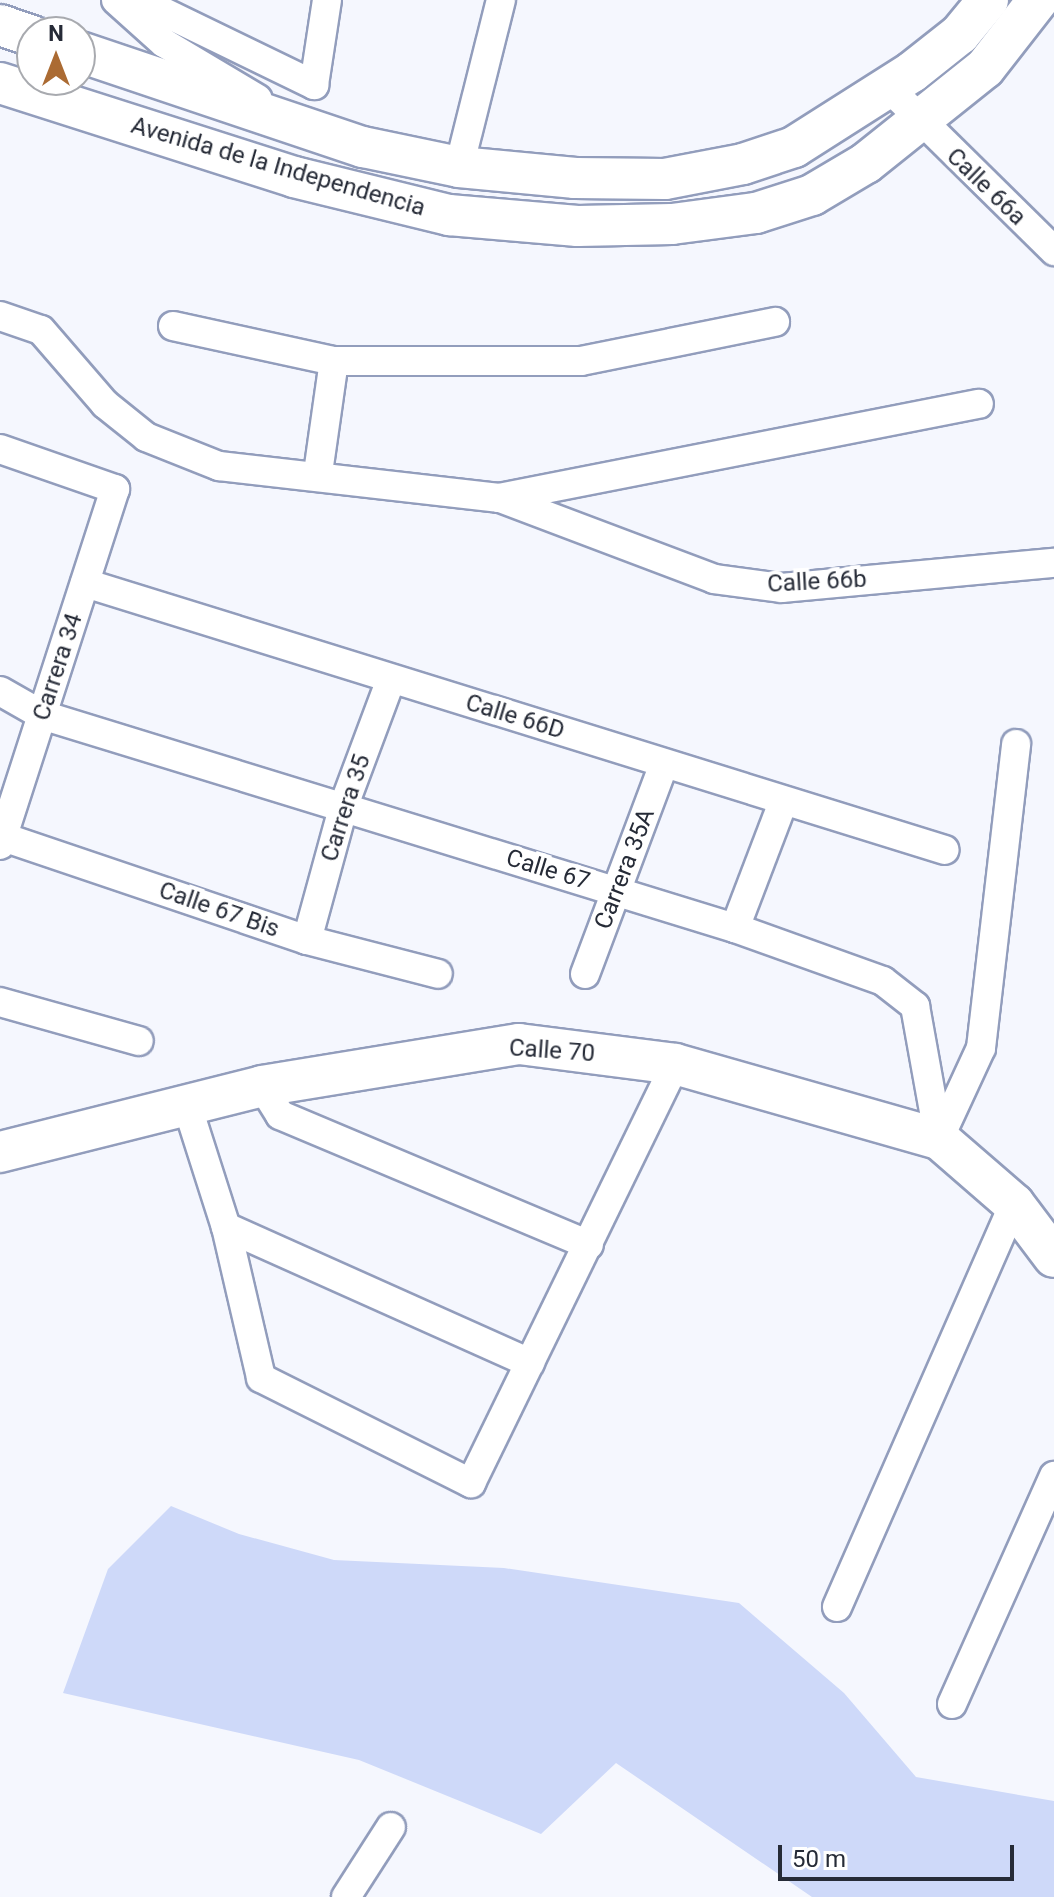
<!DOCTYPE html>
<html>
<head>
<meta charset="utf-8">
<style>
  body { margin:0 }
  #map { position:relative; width:1054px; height:1897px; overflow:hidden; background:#f5f7fe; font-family:Roboto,sans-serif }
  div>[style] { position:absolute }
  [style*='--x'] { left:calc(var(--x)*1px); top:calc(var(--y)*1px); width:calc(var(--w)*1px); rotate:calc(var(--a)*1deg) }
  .green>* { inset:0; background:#ced9f9 }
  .roads { filter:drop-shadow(2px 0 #929dbc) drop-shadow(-2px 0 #929dbc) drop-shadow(0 2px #929dbc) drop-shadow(0 -2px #929dbc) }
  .street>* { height:28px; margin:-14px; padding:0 14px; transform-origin:14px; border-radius:14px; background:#fff }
  .secondary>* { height:40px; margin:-20px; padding:0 20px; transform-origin:20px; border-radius:20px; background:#fff }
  span { translate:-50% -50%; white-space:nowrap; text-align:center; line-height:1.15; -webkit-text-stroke:8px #fff; paint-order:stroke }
  .street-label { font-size:24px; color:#262b37 }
  .north { position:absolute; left:16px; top:16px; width:80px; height:80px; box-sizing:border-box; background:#fff; border:2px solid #a8aaaf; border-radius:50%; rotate:0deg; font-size:22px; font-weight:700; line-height:32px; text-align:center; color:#262b37 }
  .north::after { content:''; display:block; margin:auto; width:28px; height:36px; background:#ab6b33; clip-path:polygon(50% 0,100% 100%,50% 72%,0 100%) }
  .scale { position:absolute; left:778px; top:1845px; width:236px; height:36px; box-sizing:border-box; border:4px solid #262b37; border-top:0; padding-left:10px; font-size:24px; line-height:28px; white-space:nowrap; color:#262b37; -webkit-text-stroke:6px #fff; paint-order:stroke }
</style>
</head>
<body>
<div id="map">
  <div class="green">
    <div style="clip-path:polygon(171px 1506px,239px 1534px,334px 1560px,504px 1568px,739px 1603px,844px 1693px,916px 1777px,1054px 1801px,1054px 1897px,812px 1897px,616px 1763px,541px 1834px,359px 1760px,63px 1693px,108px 1569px)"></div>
  </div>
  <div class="roads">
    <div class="street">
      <div style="--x:116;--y:0;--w:64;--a:41.9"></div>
      <div style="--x:164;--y:43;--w:109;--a:30.8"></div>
      <div style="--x:139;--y:0;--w:195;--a:25.9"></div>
      <div style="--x:314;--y:85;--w:86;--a:-81.3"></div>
      <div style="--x:890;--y:89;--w:231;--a:44.6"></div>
      <div style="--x:459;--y:167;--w:172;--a:-75.9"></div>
      <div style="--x:0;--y:316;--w:43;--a:18.9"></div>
      <div style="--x:41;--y:330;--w:98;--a:49.1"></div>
      <div style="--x:105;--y:404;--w:53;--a:38.8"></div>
      <div style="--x:146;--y:437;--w:79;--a:21.7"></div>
      <div style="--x:219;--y:466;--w:282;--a:6.5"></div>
      <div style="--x:499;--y:498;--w:489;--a:-11.1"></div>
      <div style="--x:173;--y:326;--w:165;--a:12.3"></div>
      <div style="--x:334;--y:361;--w:247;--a:0"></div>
      <div style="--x:581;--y:361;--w:198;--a:-11.4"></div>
      <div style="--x:0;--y:449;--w:122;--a:19.2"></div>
      <div style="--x:115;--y:489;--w:374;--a:107.9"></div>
      <div style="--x:318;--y:473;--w:113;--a:-81.9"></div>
      <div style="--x:500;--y:498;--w:229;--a:20.7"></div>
      <div style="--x:714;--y:579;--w:69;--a:7.5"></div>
      <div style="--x:782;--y:588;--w:273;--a:-5.3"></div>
      <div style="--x:85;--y:583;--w:900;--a:17.25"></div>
      <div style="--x:0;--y:691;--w:48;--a:29.7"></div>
      <div style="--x:42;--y:715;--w:725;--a:17.09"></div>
      <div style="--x:735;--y:928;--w:157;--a:19.7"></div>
      <div style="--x:883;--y:981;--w:41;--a:38"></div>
      <div style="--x:915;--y:1006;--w:135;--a:79.8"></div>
      <div style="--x:3;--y:837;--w:321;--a:18.7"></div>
      <div style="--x:307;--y:940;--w:135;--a:14.5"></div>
      <div style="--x:735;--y:928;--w:135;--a:-69.1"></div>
      <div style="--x:307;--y:940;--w:140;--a:-74.7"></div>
      <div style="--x:344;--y:805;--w:134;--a:-69.5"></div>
      <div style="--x:585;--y:974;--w:224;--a:-69.4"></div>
      <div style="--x:0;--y:1002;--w:144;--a:15.7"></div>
      <div style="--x:262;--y:1086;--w:34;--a:58"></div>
      <div style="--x:280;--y:1115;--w:335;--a:22.8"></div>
      <div style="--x:187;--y:1105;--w:128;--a:72.3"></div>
      <div style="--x:226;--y:1227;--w:155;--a:76.9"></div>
      <div style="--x:261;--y:1378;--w:235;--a:26.6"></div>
      <div style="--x:471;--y:1483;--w:466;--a:-64"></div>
      <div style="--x:939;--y:1139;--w:100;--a:-65.2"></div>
      <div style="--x:981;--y:1048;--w:306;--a:-83.4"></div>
      <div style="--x:226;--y:1227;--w:333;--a:24.1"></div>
      <div style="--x:837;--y:1607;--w:440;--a:-66.3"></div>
      <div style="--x:952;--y:1704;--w:250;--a:-65.9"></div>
      <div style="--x:346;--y:1897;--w:83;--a:-57.3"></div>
    </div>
    <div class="secondary">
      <div style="--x:0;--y:25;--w:34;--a:19"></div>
      <div style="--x:80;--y:52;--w:299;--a:18.6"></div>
      <div style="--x:363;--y:147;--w:98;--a:11.8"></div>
      <div style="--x:459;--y:167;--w:117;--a:5.4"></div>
      <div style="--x:575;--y:178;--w:90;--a:0.6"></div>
      <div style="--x:665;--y:179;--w:79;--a:-10.9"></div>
      <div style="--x:743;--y:164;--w:54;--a:-18.4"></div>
      <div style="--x:794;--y:147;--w:140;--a:-32.4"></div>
      <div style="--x:912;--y:72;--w:61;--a:-38.4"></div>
      <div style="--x:960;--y:34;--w:44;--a:-50.5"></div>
      <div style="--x:0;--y:83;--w:309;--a:17.7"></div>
      <div style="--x:294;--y:177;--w:160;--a:13.8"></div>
      <div style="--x:449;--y:215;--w:129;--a:4.9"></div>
      <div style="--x:578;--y:226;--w:94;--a:-1.2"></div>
      <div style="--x:672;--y:224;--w:85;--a:-7.5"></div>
      <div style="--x:756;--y:213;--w:59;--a:-17.8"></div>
      <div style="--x:812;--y:195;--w:63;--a:-30.7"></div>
      <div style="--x:866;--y:163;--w:152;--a:-38.6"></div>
      <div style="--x:985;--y:68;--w:86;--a:-52.1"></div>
      <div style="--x:0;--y:1152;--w:270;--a:-14.1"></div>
      <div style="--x:262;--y:1086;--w:260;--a:-9.3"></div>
      <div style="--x:519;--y:1044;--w:157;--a:7.3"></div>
      <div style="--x:675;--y:1064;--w:274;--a:15.9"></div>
      <div style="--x:939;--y:1139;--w:99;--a:40.9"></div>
      <div style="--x:1014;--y:1204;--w:66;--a:53"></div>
    </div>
  </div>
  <div class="street-label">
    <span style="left:278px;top:167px;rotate:16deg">Avenida de la Independencia</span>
    <span style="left:986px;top:187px;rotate:44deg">Calle 66a</span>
    <span style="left:817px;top:582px;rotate:-3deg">Calle 66b</span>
    <span style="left:58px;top:667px;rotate:-72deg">Carrera 34</span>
    <span style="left:515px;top:717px;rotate:17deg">Calle 66D</span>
    <span style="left:346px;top:808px;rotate:-72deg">Carrera 35</span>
    <span style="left:625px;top:869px;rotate:-69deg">Carrera 35A</span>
    <span style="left:548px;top:870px;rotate:17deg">Calle 67</span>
    <span style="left:219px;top:910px;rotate:19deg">Calle 67 Bis</span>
    <span style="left:552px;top:1051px;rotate:4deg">Calle 70</span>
  </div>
  <div class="north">N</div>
  <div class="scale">50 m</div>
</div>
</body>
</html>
